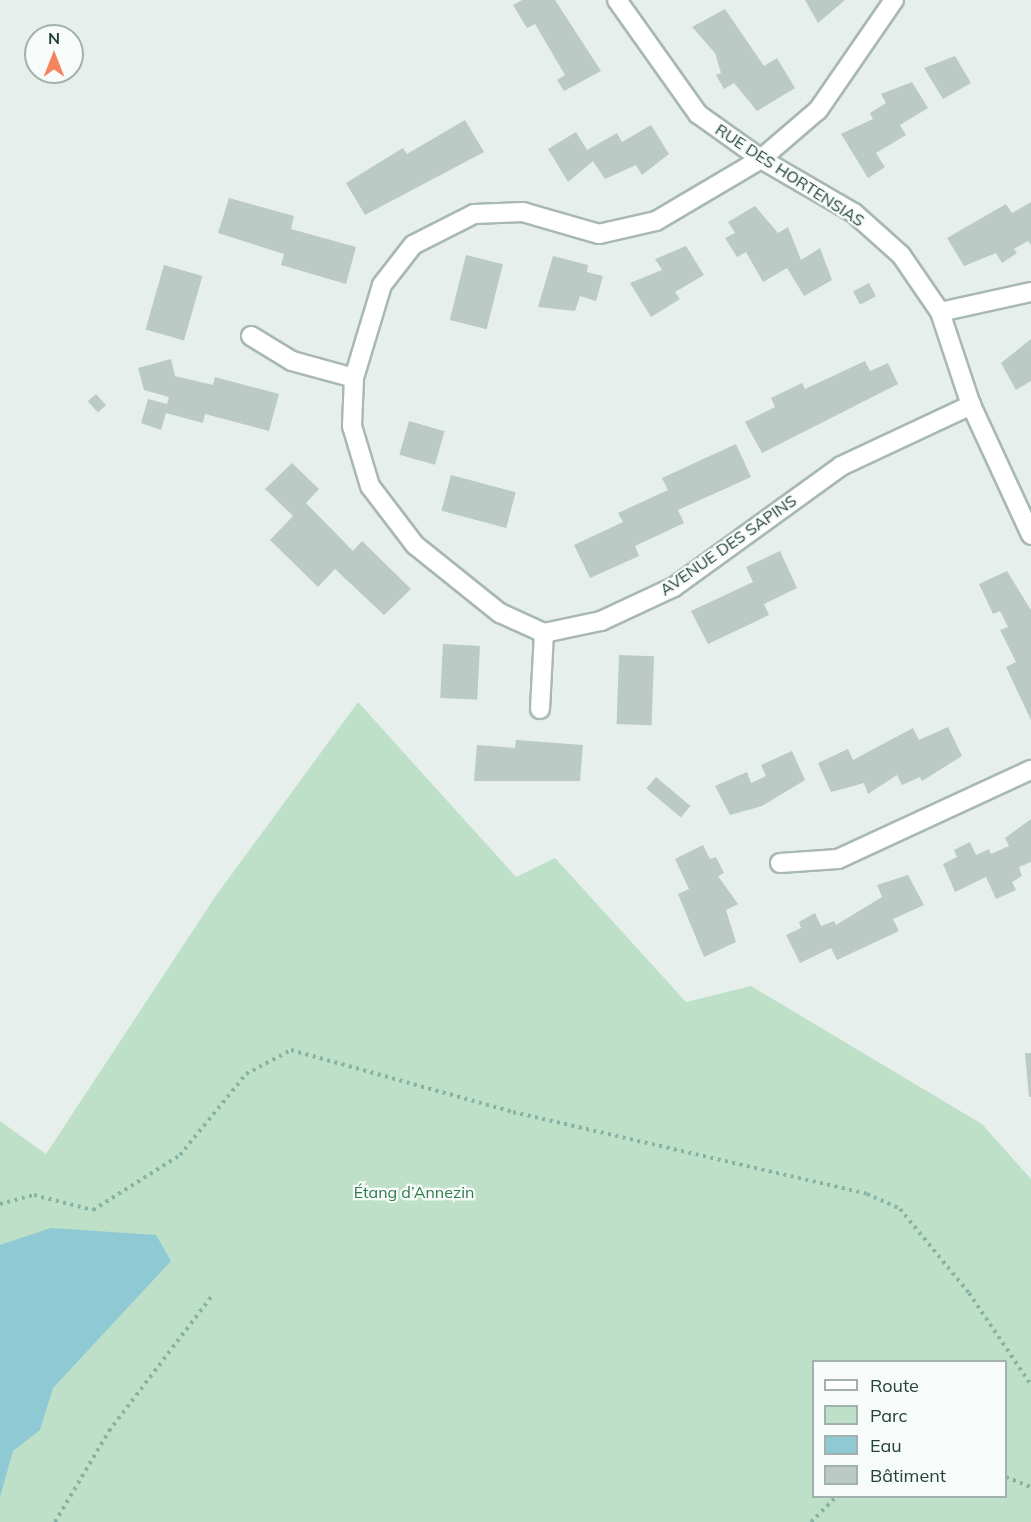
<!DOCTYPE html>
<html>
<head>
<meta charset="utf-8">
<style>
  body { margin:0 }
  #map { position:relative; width:1031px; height:1522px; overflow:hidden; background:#e6efeb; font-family:Mulish,sans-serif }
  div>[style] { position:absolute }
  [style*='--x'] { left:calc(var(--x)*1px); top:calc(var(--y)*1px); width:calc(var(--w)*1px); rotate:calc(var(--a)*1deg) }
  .green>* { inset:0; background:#bfe0c8 }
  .water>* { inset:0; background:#8ec9d4 }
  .building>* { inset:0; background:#bbcac4; transform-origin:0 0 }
  .path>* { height:4px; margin-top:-2px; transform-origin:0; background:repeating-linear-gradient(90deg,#86b3a5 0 3px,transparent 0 7.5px) }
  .roads { filter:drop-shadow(2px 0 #a8b8b2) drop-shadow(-2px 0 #a8b8b2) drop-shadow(0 2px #a8b8b2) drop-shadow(0 -2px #a8b8b2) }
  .minor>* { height:18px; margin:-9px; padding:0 9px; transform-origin:9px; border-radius:9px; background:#fff }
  span { translate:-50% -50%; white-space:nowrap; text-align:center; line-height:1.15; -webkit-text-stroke:4.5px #f7fbf9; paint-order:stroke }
  .street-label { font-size:16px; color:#24423a }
  .park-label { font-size:16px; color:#2d7a4b }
  .legend { position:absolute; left:812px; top:1360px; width:195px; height:138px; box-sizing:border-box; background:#f7fbf9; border:2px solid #a3b1ad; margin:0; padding:8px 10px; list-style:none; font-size:18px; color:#24423a }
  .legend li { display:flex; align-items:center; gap:12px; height:30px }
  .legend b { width:30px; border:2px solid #a3b1ad }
  .north { position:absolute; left:24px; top:24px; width:60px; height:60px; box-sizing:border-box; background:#f7fbf9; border:2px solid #a3b1ad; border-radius:50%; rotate:0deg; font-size:16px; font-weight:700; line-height:24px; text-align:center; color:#24423a }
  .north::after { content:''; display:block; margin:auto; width:21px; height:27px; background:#f4845f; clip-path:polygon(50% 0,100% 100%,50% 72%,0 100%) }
</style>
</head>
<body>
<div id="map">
  <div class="green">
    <div style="clip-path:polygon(evenodd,358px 702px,516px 877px,555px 858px,686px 1002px,751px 986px,982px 1124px,1031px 1179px,1031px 1522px,0 1522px,0 1121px,46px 1154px,215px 897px,358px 702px,814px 1362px,1006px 1362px,1006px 1496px,814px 1496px,814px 1362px)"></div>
  </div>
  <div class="water">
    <div style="clip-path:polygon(51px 1228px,156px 1235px,171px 1261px,53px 1388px,40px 1430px,13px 1451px,0 1497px,0 1245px)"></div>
  </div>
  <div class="building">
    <div style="clip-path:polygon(522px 0,555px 0,601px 71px,564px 91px,557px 80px,565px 75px,535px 24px,527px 28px,513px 5px)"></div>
    <div style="clip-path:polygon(805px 0,845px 0,818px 23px)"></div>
    <div style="clip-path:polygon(725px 9px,764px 66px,777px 58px,795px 88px,757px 111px,734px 83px,724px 89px,716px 75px,721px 73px,715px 53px,692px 27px)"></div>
    <div style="clip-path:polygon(955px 56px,971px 83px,943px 99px,924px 68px)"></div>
    <div style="clip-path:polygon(912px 82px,928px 108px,900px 125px,906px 135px,876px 153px,885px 167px,868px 178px,841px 134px,873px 119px,870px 113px,886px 103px,881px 94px)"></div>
    <div style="clip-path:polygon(465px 120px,484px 152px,365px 215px,346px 183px,403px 148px,407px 154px)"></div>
    <div style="clip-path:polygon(651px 125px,669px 154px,642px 175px,636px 165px,605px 179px,593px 161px,568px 182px,548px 149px,576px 132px,587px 150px,617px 133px,622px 142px)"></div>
    <div style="clip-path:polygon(229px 198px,294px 216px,291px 229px,356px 247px,346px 284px,281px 265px,284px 254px,218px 233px)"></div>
    <div style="clip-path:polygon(1031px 202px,1031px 245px,1028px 241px,1014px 249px,1017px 253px,1002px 263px,996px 253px,964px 266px,947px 238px,1006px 204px,1012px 213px)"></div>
    <div style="clip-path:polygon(755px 206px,778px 233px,788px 227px,801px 260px,820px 248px,832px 280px,804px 296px,787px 268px,763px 282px,746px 252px,737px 257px,725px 238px,735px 233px,728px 222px)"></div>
    <div style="clip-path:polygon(686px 246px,704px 275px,675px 292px,680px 299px,651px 317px,630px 283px,662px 270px,655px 259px)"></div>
    <div style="left:466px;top:255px;width:38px;height:67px;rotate:14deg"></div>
    <div style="clip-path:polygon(553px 256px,588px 265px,587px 272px,603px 276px,596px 301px,580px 296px,575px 311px,538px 307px)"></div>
    <div style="left:164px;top:265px;width:40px;height:67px;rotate:16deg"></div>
    <div style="left:869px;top:283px;width:15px;height:18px;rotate:62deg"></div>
    <div style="clip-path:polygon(1031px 339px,1031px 381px,1016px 390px,1001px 363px)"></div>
    <div style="clip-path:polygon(171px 359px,175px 376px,213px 385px,215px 377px,279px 394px,269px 431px,205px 414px,203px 423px,166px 413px,161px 430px,141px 423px,148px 399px,167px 404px,169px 397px,144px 390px,138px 368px)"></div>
    <div style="clip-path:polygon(865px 361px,870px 371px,888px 363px,898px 384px,762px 453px,745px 422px,775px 407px,771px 398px,802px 383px,805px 389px)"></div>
    <div style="left:96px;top:394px;width:15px;height:11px;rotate:48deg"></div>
    <div style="left:409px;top:421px;width:37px;height:35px;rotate:16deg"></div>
    <div style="clip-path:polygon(736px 444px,751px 477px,678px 510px,684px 523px,635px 546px,639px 556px,590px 578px,574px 545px,623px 522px,618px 513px,668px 490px,662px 478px)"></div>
    <div style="clip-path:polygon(292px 463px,319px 489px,306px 503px,353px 551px,362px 541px,411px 589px,384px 615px,335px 569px,318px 587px,270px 540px,293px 516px,265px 489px)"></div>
    <div style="left:451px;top:475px;width:67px;height:37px;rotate:15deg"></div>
    <div style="clip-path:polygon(780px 551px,797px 588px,764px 604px,769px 615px,708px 644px,691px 611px,753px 582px,746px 567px)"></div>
    <div style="clip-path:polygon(1007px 571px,1031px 610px,1031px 720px,1006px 667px,1016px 662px,1000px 630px,1008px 627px,1000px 611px,993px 614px,979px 584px)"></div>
    <div style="left:443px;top:644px;width:37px;height:54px;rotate:3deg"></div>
    <div style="left:619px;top:655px;width:35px;height:69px;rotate:2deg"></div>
    <div style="clip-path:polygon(948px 727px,962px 756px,922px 781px,920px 777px,902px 785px,897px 775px,868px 794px,864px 783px,831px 792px,818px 763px,848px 749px,853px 760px,913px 728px,919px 740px)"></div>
    <div style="clip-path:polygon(516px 740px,583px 745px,580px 781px,474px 781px,477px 745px,515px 748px)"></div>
    <div style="clip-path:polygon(792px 751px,805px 780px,762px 806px,730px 815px,715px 786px,747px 772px,751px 783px,766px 776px,761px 765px)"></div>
    <div style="left:656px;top:777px;width:45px;height:15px;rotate:40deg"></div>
    <div style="clip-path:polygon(1031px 819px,1031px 862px,1019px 867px,1022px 876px,1012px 882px,1016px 890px,996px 899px,986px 877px,955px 892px,943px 864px,957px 857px,954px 850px,970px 842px,976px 855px,989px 849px,991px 854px,1009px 846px,1005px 838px)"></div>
    <div style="clip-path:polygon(703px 845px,710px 859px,716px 857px,724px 873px,718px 876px,738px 904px,726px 910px,736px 942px,704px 957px,678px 894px,689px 889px,675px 859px)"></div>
    <div style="clip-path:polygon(908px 875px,924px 905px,893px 919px,899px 931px,837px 960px,831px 948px,800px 963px,786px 935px,801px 928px,799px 922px,815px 913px,821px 926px,834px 921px,836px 925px,882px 897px,877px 885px)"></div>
    <div style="clip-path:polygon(1025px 1053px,1031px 1053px,1031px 1097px,1029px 1097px)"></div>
  </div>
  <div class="path">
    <div style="--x:0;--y:1204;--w:35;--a:-15"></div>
    <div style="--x:34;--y:1195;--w:61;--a:14.3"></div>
    <div style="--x:93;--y:1210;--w:103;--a:-32.3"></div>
    <div style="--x:180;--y:1155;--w:104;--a:-50.8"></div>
    <div style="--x:246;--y:1074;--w:51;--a:-28.1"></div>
    <div style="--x:291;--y:1050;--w:230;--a:15.6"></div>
    <div style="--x:513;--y:1112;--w:363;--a:13"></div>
    <div style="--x:867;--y:1194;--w:36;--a:24"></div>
    <div style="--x:900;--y:1209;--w:109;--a:50.6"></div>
    <div style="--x:969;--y:1293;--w:111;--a:56"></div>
    <div style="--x:1006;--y:1477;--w:27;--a:22"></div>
    <div style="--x:55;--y:1522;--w:106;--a:-59.3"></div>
    <div style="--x:109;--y:1431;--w:170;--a:-52.7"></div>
    <div style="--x:811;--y:1522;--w:37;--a:-45"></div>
  </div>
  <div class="roads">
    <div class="minor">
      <div style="--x:617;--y:0;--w:140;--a:54.6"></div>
      <div style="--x:698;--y:114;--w:77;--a:35.5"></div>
      <div style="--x:761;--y:159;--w:108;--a:30.1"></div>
      <div style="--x:854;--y:213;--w:63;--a:41.8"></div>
      <div style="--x:901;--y:255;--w:69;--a:55.6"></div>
      <div style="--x:940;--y:312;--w:98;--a:71.6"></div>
      <div style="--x:971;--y:405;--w:143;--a:65.2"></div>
      <div style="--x:894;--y:0;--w:134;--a:124.6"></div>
      <div style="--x:818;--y:110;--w:75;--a:139.3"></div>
      <div style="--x:761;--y:159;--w:122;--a:149.4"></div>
      <div style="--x:656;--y:221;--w:58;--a:167.2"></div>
      <div style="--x:599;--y:234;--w:79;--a:-163.9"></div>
      <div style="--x:523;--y:212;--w:49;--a:177.7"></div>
      <div style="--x:474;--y:214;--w:68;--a:153.1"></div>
      <div style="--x:413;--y:245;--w:51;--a:127.8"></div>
      <div style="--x:382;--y:285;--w:97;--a:106.8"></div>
      <div style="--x:354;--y:378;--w:48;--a:92.4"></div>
      <div style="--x:352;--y:426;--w:63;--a:73.3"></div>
      <div style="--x:370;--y:486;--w:74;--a:52.7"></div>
      <div style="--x:415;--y:545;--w:109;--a:38.7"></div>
      <div style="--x:500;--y:613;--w:48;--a:24.4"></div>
      <div style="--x:544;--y:633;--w:58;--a:-11.9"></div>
      <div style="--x:601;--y:621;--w:81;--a:-25"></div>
      <div style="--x:674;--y:587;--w:206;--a:-35.9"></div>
      <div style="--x:841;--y:466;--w:144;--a:-25.1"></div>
      <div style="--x:940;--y:312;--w:93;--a:-12.4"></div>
      <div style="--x:251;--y:336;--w:48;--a:31.4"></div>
      <div style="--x:292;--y:361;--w:64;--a:15.3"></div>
      <div style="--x:540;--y:709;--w:76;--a:-87"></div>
      <div style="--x:780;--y:863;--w:58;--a:-3.9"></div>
      <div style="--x:838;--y:859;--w:213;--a:-24.8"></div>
    </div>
  </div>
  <div class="street-label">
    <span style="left:790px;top:175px;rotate:33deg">RUE DES HORTENSIAS</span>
    <span style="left:728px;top:545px;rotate:-35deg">AVENUE DES SAPINS</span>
  </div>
  <div class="park-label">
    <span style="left:414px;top:1192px">Étang d’Annezin</span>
  </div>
  <ul class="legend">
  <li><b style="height:8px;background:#fff"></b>Route</li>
  <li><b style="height:16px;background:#bfe0c8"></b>Parc</li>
  <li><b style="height:16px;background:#8ec9d4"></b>Eau</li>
  <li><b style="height:16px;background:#bbcac4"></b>Bâtiment</li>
  </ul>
  <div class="north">N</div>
</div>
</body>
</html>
